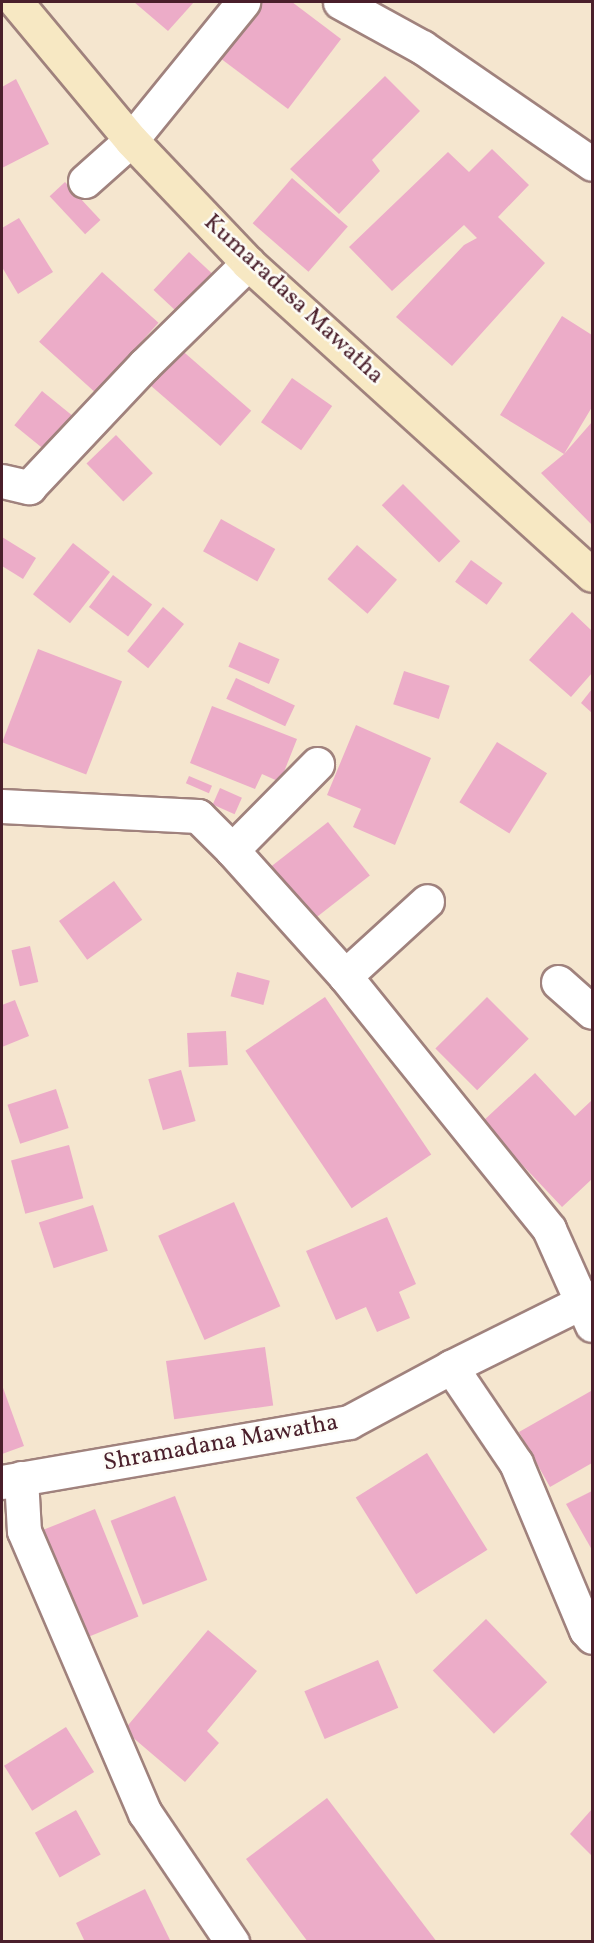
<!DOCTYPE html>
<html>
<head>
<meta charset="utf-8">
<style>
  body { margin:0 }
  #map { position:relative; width:594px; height:1943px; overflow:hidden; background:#f5e6cf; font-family:Vollkorn,serif }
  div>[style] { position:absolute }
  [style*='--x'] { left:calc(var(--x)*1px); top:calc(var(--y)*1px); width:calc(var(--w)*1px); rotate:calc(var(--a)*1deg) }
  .building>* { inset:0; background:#ecacc8; transform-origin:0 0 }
  .roads { filter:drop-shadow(2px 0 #a0827d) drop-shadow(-2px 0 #a0827d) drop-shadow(0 2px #a0827d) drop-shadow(0 -2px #a0827d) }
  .minor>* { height:33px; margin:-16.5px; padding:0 16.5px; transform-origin:16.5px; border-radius:16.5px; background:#fff }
  .secondary>* { height:33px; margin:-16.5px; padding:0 16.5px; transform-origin:16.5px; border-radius:16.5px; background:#f7e8c3 }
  span { translate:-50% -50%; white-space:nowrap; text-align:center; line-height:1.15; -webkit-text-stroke:5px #fdfcf7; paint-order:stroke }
  .street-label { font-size:24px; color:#4a1f2b }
  .frame { position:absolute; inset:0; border:3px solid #4a1f2b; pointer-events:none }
</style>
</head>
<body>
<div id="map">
  <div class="building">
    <div style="clip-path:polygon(134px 2px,194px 2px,168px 31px)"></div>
    <div style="clip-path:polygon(263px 2px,292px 2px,341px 39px,288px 109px,220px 58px)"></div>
    <div style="clip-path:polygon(385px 76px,420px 111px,372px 160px,380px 171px,339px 214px,290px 169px)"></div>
    <div style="clip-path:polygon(16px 79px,49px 144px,2px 168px,2px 87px)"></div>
    <div style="clip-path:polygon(492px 149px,529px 185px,498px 217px,545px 263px,452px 366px,396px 317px,464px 245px,477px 238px,464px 225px,392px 291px,349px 247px,448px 152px,469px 172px)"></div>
    <div style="left:292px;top:178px;width:74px;height:60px;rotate:41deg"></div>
    <div style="left:65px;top:182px;width:52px;height:21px;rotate:47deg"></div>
    <div style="clip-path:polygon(19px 218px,53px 272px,18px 294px,2px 267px,2px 228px)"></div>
    <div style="left:189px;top:252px;width:41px;height:52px;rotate:43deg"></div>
    <div style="left:102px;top:272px;width:76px;height:94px;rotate:42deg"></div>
    <div style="clip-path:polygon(562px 316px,592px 335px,592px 407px,564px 454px,592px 422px,592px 525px,541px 473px,564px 454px,500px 415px)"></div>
    <div style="left:178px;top:347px;width:97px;height:47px;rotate:41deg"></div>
    <div style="left:292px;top:378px;width:49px;height:54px;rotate:35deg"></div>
    <div style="left:42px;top:391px;width:44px;height:44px;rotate:39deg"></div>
    <div style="left:116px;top:435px;width:53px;height:41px;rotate:46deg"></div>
    <div style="left:403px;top:484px;width:81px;height:30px;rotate:45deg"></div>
    <div style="left:221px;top:519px;width:62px;height:37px;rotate:29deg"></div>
    <div style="clip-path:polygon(2px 537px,36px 558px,23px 579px,2px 566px)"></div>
    <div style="left:73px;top:543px;width:47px;height:65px;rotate:38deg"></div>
    <div style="left:357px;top:545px;width:53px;height:45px;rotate:41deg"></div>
    <div style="left:471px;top:560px;width:39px;height:27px;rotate:36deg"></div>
    <div style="left:113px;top:575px;width:49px;height:40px;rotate:37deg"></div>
    <div style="left:163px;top:607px;width:27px;height:57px;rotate:39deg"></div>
    <div style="clip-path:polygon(572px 612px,591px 630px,592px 628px,592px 673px,571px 697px,529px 660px)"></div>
    <div style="left:239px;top:642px;width:44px;height:27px;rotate:23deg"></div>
    <div style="left:38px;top:649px;width:90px;height:100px;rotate:21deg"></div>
    <div style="left:404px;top:671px;width:48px;height:35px;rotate:18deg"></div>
    <div style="left:236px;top:678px;width:65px;height:23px;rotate:25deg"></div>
    <div style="clip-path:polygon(592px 689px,592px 713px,581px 703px)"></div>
    <div style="clip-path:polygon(212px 706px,297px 739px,280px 782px,262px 774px,255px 789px,190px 763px)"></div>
    <div style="clip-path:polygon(356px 725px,431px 758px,395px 845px,353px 827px,361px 809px,327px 795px)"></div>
    <div style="left:497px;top:742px;width:59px;height:71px;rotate:32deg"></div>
    <div style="left:189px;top:776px;width:25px;height:8px;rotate:23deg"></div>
    <div style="left:220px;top:788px;width:24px;height:18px;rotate:24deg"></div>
    <div style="left:328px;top:822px;width:68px;height:73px;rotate:52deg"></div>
    <div style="left:114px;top:881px;width:48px;height:68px;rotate:54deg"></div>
    <div style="left:30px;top:946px;width:37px;height:19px;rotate:77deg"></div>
    <div style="left:237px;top:972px;width:34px;height:25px;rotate:15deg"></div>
    <div style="left:325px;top:997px;width:190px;height:96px;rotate:56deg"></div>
    <div style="left:487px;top:997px;width:59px;height:73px;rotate:45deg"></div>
    <div style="clip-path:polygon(15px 1000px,29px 1036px,2px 1047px,2px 1005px)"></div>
    <div style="left:226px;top:1031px;width:34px;height:39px;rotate:87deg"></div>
    <div style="left:181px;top:1070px;width:53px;height:34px;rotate:74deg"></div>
    <div style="clip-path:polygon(535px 1073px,575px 1116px,591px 1101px,592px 1103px,592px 1179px,562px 1207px,482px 1122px)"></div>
    <div style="left:56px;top:1089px;width:41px;height:51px;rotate:72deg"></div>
    <div style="left:69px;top:1145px;width:55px;height:60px;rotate:75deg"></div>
    <div style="left:234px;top:1202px;width:114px;height:83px;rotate:66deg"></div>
    <div style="left:93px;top:1205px;width:48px;height:57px;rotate:72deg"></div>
    <div style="clip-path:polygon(387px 1217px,416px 1284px,399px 1292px,410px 1318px,377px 1332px,366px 1307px,336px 1320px,306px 1251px)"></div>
    <div style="left:265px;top:1347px;width:59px;height:100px;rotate:82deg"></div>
    <div style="clip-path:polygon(2px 1385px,24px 1446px,2px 1454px)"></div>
    <div style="clip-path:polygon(591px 1391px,592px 1463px,550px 1487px,519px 1432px)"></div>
    <div style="left:427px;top:1453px;width:114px;height:84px;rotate:58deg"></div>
    <div style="clip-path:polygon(592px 1491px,592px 1550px,566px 1504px)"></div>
    <div style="left:175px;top:1496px;width:90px;height:69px;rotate:69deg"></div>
    <div style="left:95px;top:1509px;width:116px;height:61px;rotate:68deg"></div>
    <div style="left:486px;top:1619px;width:88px;height:74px;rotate:46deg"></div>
    <div style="clip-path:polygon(208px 1630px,257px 1671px,207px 1731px,219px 1743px,185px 1782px,124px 1730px)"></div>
    <div style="left:378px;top:1660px;width:52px;height:80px;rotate:67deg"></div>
    <div style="left:66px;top:1727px;width:53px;height:73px;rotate:58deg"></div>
    <div style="clip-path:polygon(327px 1798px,437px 1942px,308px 1942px,246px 1859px)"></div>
    <div style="clip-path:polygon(592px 1809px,592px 1856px,570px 1834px)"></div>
    <div style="left:76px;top:1810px;width:51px;height:47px;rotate:61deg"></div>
    <div style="clip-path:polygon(145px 1889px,171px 1942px,85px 1942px,76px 1923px)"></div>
  </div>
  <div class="roads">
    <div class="minor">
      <div style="--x:340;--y:2;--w:94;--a:28.8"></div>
      <div style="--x:422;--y:47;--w:206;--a:34.5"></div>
      <div style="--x:85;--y:181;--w:62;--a:-41.7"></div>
      <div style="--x:131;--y:140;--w:178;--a:-50.9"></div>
      <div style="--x:2;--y:481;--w:28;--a:13"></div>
      <div style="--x:29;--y:487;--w:168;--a:-46.7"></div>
      <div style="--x:144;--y:365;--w:146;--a:-44.4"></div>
      <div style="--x:2;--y:806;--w:196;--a:2.9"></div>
      <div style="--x:198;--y:816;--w:48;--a:45"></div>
      <div style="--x:232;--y:850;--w:169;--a:48.1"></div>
      <div style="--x:345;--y:976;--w:325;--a:51.1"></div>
      <div style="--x:549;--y:1229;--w:105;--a:65.9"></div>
      <div style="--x:232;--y:850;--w:121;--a:-45.3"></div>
      <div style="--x:345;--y:976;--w:111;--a:-42.4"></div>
      <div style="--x:558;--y:982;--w:45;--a:41.4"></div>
      <div style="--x:451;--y:1367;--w:116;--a:55.9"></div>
      <div style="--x:516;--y:1463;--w:181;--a:67.3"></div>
      <div style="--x:586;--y:1630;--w:9;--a:49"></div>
      <div style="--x:21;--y:1478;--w:53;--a:86.8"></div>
      <div style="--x:24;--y:1531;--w:307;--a:66.8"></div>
      <div style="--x:145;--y:1813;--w:156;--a:56"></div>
      <div style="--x:2;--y:1482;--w:352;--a:-9.8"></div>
      <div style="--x:349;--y:1422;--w:116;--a:-28.3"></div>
      <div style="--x:451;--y:1367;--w:157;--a:-26.4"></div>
    </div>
    <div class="secondary">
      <div style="--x:16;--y:2;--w:180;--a:50.2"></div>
      <div style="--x:131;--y:140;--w:170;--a:46.4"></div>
      <div style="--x:248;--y:263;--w:464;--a:42.2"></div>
    </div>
  </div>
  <div class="street-label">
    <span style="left:293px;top:300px;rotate:43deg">Kumaradasa Mawatha</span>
    <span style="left:221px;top:1444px;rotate:-10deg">Shramadana Mawatha</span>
  </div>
  <div class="frame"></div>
</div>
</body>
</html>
